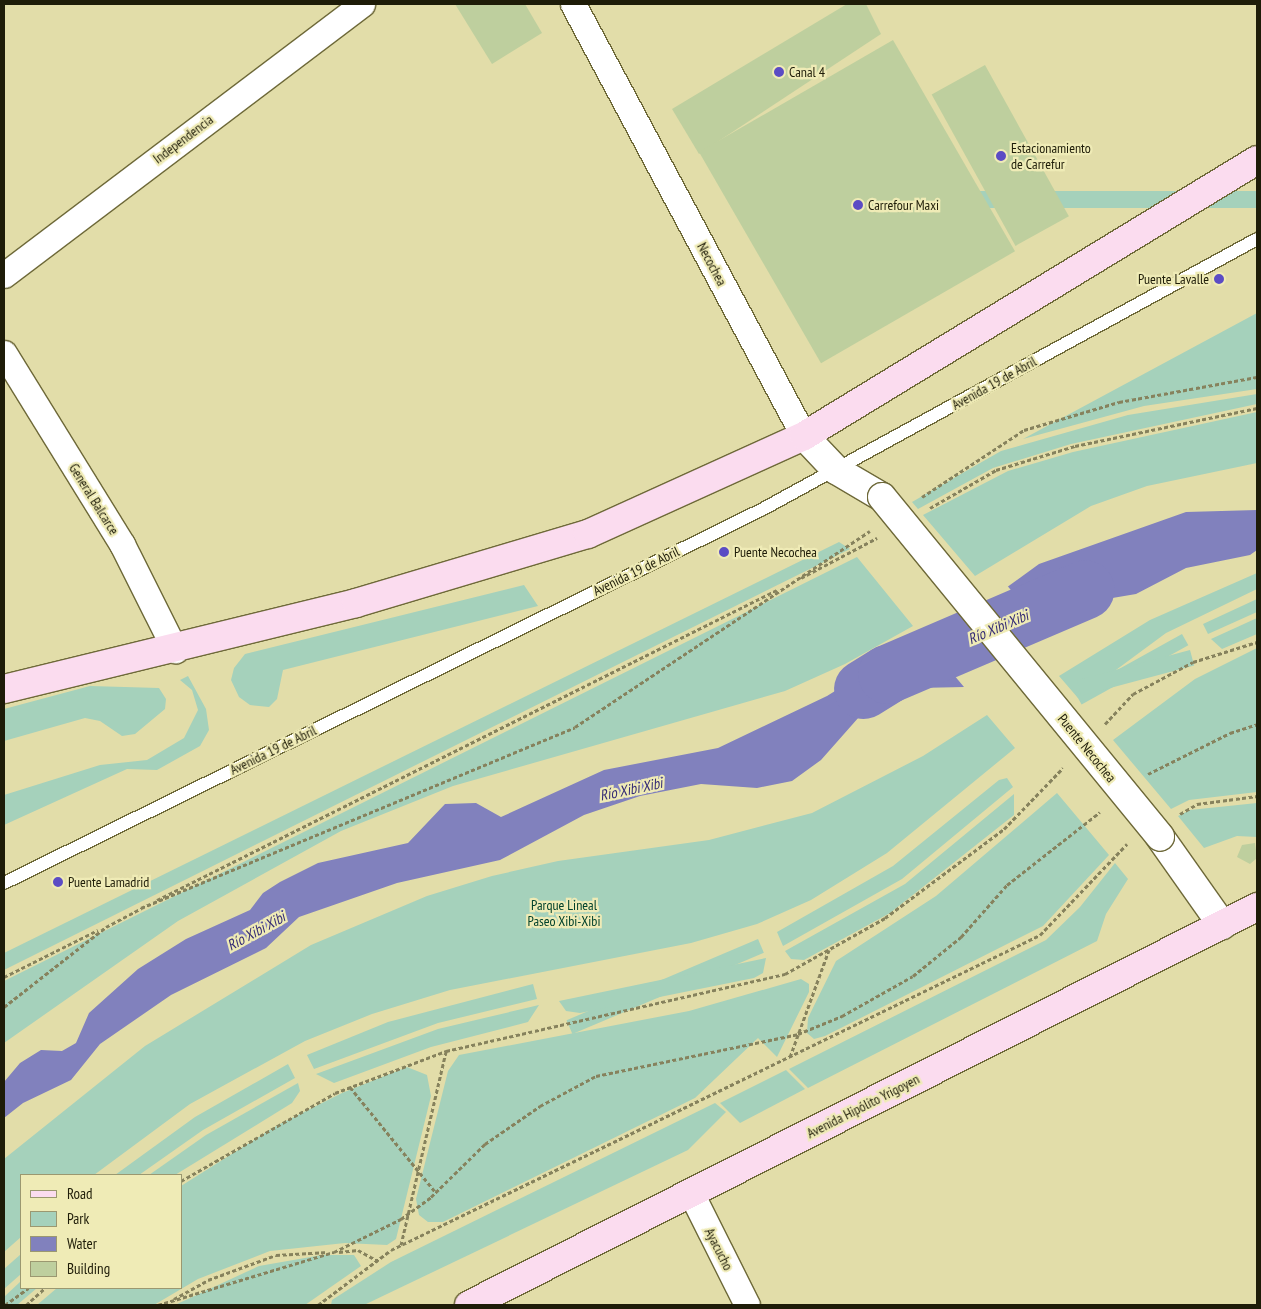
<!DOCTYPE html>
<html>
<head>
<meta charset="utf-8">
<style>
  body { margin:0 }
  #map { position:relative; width:1261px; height:1309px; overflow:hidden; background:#e2dda9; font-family:"PT Sans Narrow",sans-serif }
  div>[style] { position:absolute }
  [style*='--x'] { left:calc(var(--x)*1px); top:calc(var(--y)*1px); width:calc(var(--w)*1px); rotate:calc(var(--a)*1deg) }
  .green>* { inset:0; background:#a5d1bb; transform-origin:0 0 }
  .water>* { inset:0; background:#8181bd }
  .pier>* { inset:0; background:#e2dda9 }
  .river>* { height:59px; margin:-29.5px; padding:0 29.5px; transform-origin:29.5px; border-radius:29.5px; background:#8181bd }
  .building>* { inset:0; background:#becf9e; transform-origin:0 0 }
  .path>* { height:3px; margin-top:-1.5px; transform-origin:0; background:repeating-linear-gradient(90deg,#86825d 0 4px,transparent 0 6.5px) }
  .roads { filter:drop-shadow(1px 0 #6e6939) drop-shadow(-1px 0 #6e6939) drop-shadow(0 1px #6e6939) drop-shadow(0 -1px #6e6939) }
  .service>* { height:12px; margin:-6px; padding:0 6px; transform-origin:6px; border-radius:6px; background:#fff }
  .minor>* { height:25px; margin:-12.5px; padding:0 12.5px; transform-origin:12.5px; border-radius:12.5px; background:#fff }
  .tertiary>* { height:28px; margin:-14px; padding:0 14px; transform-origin:14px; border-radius:14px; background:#fff }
  .secondary>* { height:28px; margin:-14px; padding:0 14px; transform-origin:14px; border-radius:14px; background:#fbdcef }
  .bridges { filter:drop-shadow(1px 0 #6e6939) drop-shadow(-1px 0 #6e6939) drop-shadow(0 1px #6e6939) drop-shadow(0 -1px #6e6939) }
  .tertiary-bridge>* { height:28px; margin:-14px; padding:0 14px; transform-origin:14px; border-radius:14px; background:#fff }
  .dots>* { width:14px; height:14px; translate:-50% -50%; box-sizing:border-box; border:2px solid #efebb6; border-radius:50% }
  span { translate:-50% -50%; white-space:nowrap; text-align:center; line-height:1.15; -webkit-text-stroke:4.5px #efebb6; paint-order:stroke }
  .poi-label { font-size:14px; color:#1e1c08 }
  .left { translate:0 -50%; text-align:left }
  .right { translate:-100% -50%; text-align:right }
  .street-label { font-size:14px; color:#1e1c08 }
  .park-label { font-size:14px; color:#00412b }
  .water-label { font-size:15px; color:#352c75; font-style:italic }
  .frame { position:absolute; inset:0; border:5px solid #1e1c08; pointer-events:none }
  .legend { position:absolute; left:20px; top:1174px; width:162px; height:115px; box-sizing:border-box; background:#efebb6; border:1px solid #9b9870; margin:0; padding:6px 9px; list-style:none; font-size:15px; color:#1e1c08 }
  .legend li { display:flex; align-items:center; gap:10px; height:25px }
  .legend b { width:25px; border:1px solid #9b9870 }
</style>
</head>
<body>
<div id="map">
  <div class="green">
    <div style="left:1257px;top:191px;width:17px;height:418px;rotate:90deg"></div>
    <div style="clip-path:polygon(1257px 313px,1257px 389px,1144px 406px,1023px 439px)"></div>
    <div style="clip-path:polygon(1257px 394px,1257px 404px,1071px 444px,993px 468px,918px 509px,912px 502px,1001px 451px,1128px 415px)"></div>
    <div style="clip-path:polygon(1257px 412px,1257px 463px,1147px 486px,1091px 506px,975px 576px,923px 515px,1008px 471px,1073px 452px)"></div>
    <div style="clip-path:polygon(839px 542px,850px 549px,4px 970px,4px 953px)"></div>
    <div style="clip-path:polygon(857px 557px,913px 626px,845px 664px,785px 691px,453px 786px,341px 831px,178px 921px,4px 1043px,4px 981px)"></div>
    <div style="clip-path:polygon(1257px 573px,1257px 589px,1166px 633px,1078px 698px,1059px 676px,1150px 620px)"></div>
    <div style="clip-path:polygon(524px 585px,538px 606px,283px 670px,277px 699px,269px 707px,250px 705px,239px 697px,231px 680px,234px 668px,245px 654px)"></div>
    <div style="clip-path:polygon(1257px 599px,1257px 612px,1208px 634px,1203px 624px)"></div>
    <div style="clip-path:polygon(1257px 618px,1257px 634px,1222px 649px,1211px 639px)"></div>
    <div style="left:1182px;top:634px;width:13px;height:122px;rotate:61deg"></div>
    <div style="clip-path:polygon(1257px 648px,1257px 792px,1189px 800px,1171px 809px,1113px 740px,1195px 679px)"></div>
    <div style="left:1190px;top:650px;width:16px;height:117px;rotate:75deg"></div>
    <div style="clip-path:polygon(188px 676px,206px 709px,209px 730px,200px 746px,157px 770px,127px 769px,4px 825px,4px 795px,100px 765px,147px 760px,184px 738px,198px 710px,192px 690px,180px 680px)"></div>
    <div style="clip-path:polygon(90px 686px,159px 688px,166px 699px,165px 709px,135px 734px,122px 736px,100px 721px,85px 718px,4px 741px,4px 709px)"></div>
    <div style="clip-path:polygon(987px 715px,1015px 748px,887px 853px,811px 900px,757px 924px,691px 943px,450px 990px,372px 1014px,305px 1041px,190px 1104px,94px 1175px,21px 1175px,21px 1237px,4px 1252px,4px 1159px,145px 1046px,311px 945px,427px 896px,492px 876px,558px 861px,709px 840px,812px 813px,923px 756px)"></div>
    <div style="clip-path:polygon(1007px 778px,1013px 787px,902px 879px,783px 946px,777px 932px,893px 866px,999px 780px)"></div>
    <div style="clip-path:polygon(1057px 793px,1109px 855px,1043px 926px,825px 1036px,814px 1039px,807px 1033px,808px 1018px,836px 961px,936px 896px)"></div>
    <div style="clip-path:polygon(1014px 794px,1014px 815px,890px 913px,804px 960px,791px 959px,785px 951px,905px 884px)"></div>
    <div style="clip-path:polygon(1257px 803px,1257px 837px,1237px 836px,1204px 848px,1178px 816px,1190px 810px)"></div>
    <div style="clip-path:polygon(1115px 863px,1128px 879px,1106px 914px,1097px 941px,808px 1088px,789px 1069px,1046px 940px,1080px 907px)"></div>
    <div style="left:758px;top:939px;width:15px;height:208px;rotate:67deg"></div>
    <div style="clip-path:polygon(766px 958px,763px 973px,754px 978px,580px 1013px,566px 1011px,559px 1001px)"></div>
    <div style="clip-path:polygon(801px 979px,809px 984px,809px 992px,777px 1057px,758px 1038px,695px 1098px,443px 1222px,428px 1222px,419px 1215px,416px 1199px,448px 1071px,459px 1055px,689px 1011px)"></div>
    <div style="clip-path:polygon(533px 984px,537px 999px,438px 1023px,314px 1069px,307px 1055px,388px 1022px)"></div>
    <div style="clip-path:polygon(539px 1005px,528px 1022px,431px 1047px,334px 1083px,316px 1074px,438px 1029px)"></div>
    <div style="clip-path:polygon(288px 1064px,295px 1078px,203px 1130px,139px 1175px,115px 1175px,195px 1117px)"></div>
    <div style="clip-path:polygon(407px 1067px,427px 1075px,431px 1096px,396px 1239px,387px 1245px,345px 1243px,270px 1251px,198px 1279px,154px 1305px,37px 1305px,57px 1288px,181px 1288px,181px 1186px,278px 1125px,342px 1093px)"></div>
    <div style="clip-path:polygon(786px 1070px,805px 1089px,740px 1123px,720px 1103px)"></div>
    <div style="clip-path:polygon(298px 1083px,300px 1091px,292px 1103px,175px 1175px,149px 1175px,206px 1135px)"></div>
    <div style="clip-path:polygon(715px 1103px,726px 1112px,688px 1150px,364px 1305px,331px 1305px,332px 1300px,391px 1262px)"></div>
    <div style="clip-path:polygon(21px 1254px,21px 1274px,4px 1289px,4px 1269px)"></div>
    <div style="clip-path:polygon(322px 1255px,354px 1255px,361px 1266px,305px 1305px,175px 1305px,259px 1266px)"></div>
    <div style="clip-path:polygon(21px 1281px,21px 1288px,37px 1288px,17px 1305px,4px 1305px,4px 1297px)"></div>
  </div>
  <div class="water">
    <div style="clip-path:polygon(1257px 510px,1257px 550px,1250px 555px,1186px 568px,1136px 594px,1077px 604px,1034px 629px,992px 598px,1039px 564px,1186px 512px)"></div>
    <div style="clip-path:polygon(922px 637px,964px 687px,918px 688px,886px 698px,859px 717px,821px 760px,792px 781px,757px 788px,701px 784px,640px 796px,584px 815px,500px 860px,397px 883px,299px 917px,266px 948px,171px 995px,100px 1044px,71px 1080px,23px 1103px,4px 1118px,4px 1082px,20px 1063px,41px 1050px,62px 1051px,76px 1043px,89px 1013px,138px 969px,186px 939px,250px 910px,263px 893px,280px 882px,318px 863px,408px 843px,445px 804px,476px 803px,501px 817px,604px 770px,718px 748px,827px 696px)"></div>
  </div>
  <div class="pier">
    <div style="clip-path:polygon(1005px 583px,1041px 626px,1029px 642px,990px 599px)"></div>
  </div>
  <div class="river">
    <div style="--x:863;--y:689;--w:28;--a:-32"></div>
    <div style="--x:887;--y:674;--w:215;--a:-23.2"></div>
  </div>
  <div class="building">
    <div style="clip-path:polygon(455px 4px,525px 4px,542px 33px,492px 64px)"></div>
    <div style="clip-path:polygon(847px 4px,866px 4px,881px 34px,699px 154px,672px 109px)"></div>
    <div style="left:893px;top:40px;width:244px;height:224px;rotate:60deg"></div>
    <div style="left:985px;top:65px;width:173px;height:61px;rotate:61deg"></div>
    <div style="clip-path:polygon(1255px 843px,1257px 858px,1250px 864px,1237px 857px,1242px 845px)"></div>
  </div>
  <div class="path">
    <div style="--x:922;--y:497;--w:122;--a:-33.3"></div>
    <div style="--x:1024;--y:430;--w:99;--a:-16.4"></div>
    <div style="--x:1119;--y:402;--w:140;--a:-10.3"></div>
    <div style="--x:930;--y:508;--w:76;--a:-29.9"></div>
    <div style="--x:996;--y:470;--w:83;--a:-16.9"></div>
    <div style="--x:1075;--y:446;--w:186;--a:-11.8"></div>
    <div style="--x:801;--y:578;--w:86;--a:-27.8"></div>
    <div style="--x:1105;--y:724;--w:41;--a:-47"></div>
    <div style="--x:1133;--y:694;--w:68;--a:-28.1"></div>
    <div style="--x:1193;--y:662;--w:67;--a:-17.4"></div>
    <div style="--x:1148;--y:774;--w:92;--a:-26.6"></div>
    <div style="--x:1230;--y:733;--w:28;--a:-18"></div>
    <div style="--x:1180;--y:814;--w:20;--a:-30"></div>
    <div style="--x:1197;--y:804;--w:61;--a:-7.6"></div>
    <div style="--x:157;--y:900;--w:693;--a:-26.57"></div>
    <div style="--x:4;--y:977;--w:105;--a:-26.6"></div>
    <div style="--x:4;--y:1007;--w:130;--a:-38.1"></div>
    <div style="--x:106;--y:927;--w:40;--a:-28"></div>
    <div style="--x:141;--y:908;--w:470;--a:-22.6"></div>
    <div style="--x:575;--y:727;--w:354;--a:-33.6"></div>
    <div style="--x:790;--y:1057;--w:114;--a:-70"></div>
    <div style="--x:350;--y:1087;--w:136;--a:50.9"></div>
    <div style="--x:181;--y:1181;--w:177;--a:-29.7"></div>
    <div style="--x:335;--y:1093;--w:119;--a:-20.7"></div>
    <div style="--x:446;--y:1051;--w:348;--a:-12.8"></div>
    <div style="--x:785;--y:974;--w:115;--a:-29.2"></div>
    <div style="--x:885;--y:918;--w:149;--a:-36.8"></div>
    <div style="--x:1004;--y:829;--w:85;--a:-46"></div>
    <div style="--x:401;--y:1245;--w:199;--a:-76.9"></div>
    <div style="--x:339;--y:1252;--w:19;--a:-6"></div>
    <div style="--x:358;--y:1250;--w:23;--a:29"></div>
    <div style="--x:174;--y:1299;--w:39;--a:-29"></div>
    <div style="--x:208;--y:1280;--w:72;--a:-20.2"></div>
    <div style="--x:276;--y:1255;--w:52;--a:-3.3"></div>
    <div style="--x:5;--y:1305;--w:29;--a:-36"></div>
    <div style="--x:26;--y:1305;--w:25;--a:-42"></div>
    <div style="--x:158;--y:1305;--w:184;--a:-16.8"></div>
    <div style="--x:334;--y:1252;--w:75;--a:-26.2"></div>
    <div style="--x:401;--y:1219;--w:37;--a:-36"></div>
    <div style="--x:431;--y:1197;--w:76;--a:-44.5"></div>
    <div style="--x:485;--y:1144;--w:67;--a:-34.6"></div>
    <div style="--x:540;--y:1106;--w:64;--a:-28.2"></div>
    <div style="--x:596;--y:1076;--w:206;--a:-11.7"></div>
    <div style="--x:798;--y:1034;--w:48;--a:-22.2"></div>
    <div style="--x:842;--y:1016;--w:81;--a:-29.4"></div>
    <div style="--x:913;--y:976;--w:62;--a:-39.1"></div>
    <div style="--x:961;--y:937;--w:69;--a:-48.5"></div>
    <div style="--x:1007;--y:885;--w:118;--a:-38.1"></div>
    <div style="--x:318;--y:1305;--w:91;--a:-37"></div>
    <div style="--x:391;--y:1250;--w:721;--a:-25.89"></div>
    <div style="--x:1040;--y:935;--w:126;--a:-46.3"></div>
  </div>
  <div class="roads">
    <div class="service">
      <div style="--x:4;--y:883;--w:846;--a:-26.23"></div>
      <div style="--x:763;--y:509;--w:563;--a:-28.66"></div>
    </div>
    <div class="minor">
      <div style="--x:573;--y:4;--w:490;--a:61.9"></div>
      <div style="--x:4;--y:275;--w:449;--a:-37.1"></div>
      <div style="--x:4;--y:353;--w:225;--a:58.3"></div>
      <div style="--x:122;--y:544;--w:119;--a:63.4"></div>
      <div style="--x:691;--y:1193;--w:125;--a:63.4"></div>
    </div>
    <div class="tertiary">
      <div style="--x:804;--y:436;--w:47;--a:46.7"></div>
      <div style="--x:836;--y:470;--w:53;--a:30.4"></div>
      <div style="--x:1160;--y:837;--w:108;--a:54.8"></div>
    </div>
    <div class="secondary">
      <div style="--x:4;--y:689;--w:362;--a:-13.7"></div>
      <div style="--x:356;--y:603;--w:242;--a:-16.6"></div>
      <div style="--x:588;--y:534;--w:237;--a:-24.4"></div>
      <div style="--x:804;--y:436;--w:530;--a:-31.35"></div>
      <div style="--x:469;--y:1305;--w:883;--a:-26.8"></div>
    </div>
  </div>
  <div class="bridges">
    <div class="tertiary-bridge">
      <div style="--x:882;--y:497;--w:439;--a:50.7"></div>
    </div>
  </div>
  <div class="dots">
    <div style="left:779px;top:72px;background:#5b4cc4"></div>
    <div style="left:1001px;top:156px;background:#5b4cc4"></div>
    <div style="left:858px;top:205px;background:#5b4cc4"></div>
    <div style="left:1219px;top:279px;background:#5b4cc4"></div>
    <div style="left:724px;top:552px;background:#5b4cc4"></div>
    <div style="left:58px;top:882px;background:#5b4cc4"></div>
  </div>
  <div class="poi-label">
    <span class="left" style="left:789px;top:72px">Canal 4</span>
    <span class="left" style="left:1011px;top:156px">Estacionamiento<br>de Carrefur</span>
    <span class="left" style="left:868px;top:205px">Carrefour Maxi</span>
    <span class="right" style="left:1209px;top:279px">Puente Lavalle</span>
    <span class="left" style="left:734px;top:552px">Puente Necochea</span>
    <span class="left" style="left:68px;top:882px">Puente Lamadrid</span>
  </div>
  <div class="street-label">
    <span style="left:183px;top:139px;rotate:-37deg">Independencia</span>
    <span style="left:712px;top:264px;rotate:62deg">Necochea</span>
    <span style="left:994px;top:383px;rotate:-29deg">Avenida 19 de Abril</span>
    <span style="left:94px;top:499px;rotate:58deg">General Balcarce</span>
    <span style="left:636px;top:571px;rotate:-26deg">Avenida 19 de Abril</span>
    <span style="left:1087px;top:748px;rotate:51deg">Puente Necochea</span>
    <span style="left:273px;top:750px;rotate:-26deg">Avenida 19 de Abril</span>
    <span style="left:863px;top:1106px;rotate:-27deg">Avenida Hipólito Yrigoyen</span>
    <span style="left:719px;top:1249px;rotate:63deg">Ayacucho</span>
  </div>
  <div class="park-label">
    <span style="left:564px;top:913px">Parque Lineal<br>Paseo Xibi-Xibi</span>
  </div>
  <div class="water-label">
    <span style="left:998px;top:627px;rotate:-23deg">Río Xibi Xibi</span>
    <span style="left:631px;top:789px;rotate:-12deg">Río Xibi Xibi</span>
    <span style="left:256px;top:931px;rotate:-29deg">Río Xibi Xibi</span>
  </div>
  <div class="frame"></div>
  <ul class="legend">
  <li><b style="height:6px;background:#fbdcef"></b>Road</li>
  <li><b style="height:14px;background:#a5d1bb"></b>Park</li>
  <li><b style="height:14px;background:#8181bd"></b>Water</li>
  <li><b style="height:14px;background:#becf9e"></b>Building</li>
  </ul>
</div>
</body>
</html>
